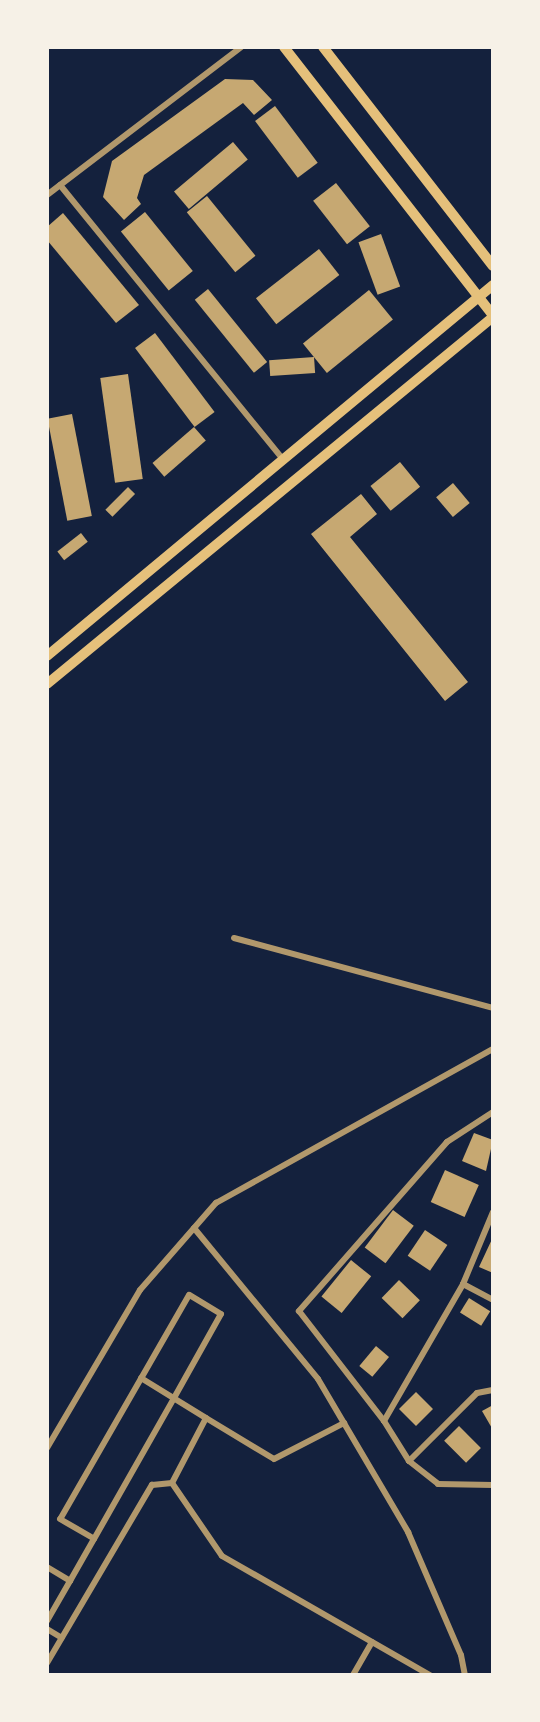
<!DOCTYPE html>
<html>
<head>
<meta charset="utf-8">
<style>
  body { margin:0 }
  #map { position:relative; width:540px; height:1722px; overflow:hidden; background:#14213d; font-family:Mulish,sans-serif }
  div>[style] { position:absolute }
  [style*='--x'] { left:calc(var(--x)*1px); top:calc(var(--y)*1px); width:calc(var(--w)*1px); rotate:calc(var(--a)*1deg) }
  .building>* { inset:0; background:#c6a872; transform-origin:0 0 }
  .minor>* { height:6px; margin:-3px; padding:0 3px; transform-origin:3px; border-radius:3px; background:#b1986c }
  .secondary>* { height:10px; margin:-5px; padding:0 5px; transform-origin:5px; border-radius:5px; background:#e5c07b }
  .trunk>* { height:10px; margin:-5px; padding:0 5px; transform-origin:5px; border-radius:5px; background:#e5c07b }
  span { translate:-50% -50%; white-space:nowrap; text-align:center; line-height:1.15; -webkit-text-stroke:6px #f6f1e7; paint-order:stroke }
  .frame { position:absolute; inset:0; border:49px solid #f6f1e7; pointer-events:none }
</style>
</head>
<body>
<div id="map">
  <div class="building">
    <div style="clip-path:polygon(225px 79px,253px 80px,272px 100px,254px 115px,243px 103px,144px 175px,137px 198px,141px 204px,124px 220px,103px 197px,112px 161px)"></div>
    <div style="left:275px;top:106px;width:71px;height:25px;rotate:53deg"></div>
    <div style="left:233px;top:142px;width:23px;height:77px;rotate:50deg"></div>
    <div style="left:336px;top:183px;width:55px;height:29px;rotate:52deg"></div>
    <div style="left:207px;top:196px;width:77px;height:26px;rotate:51deg"></div>
    <div style="left:145px;top:212px;width:76px;height:31px;rotate:51deg"></div>
    <div style="clip-path:polygon(63px 213px,139px 305px,116px 323px,47px 240px,47px 227px)"></div>
    <div style="left:381px;top:234px;width:56px;height:24px;rotate:70deg"></div>
    <div style="left:319px;top:249px;width:33px;height:80px;rotate:52deg"></div>
    <div style="left:208px;top:289px;width:94px;height:17px;rotate:51deg"></div>
    <div style="left:369px;top:290px;width:38px;height:85px;rotate:51deg"></div>
    <div style="left:155px;top:333px;width:99px;height:25px;rotate:53deg"></div>
    <div style="left:314px;top:357px;width:16px;height:45px;rotate:86deg"></div>
    <div style="left:128px;top:374px;width:106px;height:28px;rotate:82deg"></div>
    <div style="left:72px;top:414px;width:104px;height:25px;rotate:79deg"></div>
    <div style="left:194px;top:427px;width:18px;height:55px;rotate:49deg"></div>
    <div style="left:400px;top:462px;width:32px;height:38px;rotate:51deg"></div>
    <div style="left:453px;top:483px;width:26px;height:22px;rotate:50deg"></div>
    <div style="left:128px;top:487px;width:10px;height:32px;rotate:45deg"></div>
    <div style="clip-path:polygon(361px 494px,377px 514px,350px 537px,468px 682px,445px 701px,311px 534px)"></div>
    <div style="left:81px;top:533px;width:11px;height:30px;rotate:52deg"></div>
    <div style="clip-path:polygon(474px 1133px,493px 1140px,486px 1171px,462px 1161px)"></div>
    <div style="left:445px;top:1170px;width:37px;height:35px;rotate:24deg"></div>
    <div style="left:393px;top:1210px;width:26px;height:47px;rotate:37deg"></div>
    <div style="left:425px;top:1230px;width:27px;height:31px;rotate:34deg"></div>
    <div style="clip-path:polygon(493px 1237px,493px 1273px,479px 1267px)"></div>
    <div style="left:351px;top:1260px;width:26px;height:47px;rotate:39deg"></div>
    <div style="left:399px;top:1280px;width:29px;height:25px;rotate:44deg"></div>
    <div style="left:469px;top:1298px;width:25px;height:17px;rotate:32deg"></div>
    <div style="left:376px;top:1346px;width:17px;height:26px;rotate:40deg"></div>
    <div style="left:416px;top:1392px;width:24px;height:24px;rotate:45deg"></div>
    <div style="clip-path:polygon(493px 1405px,493px 1430px,482px 1411px)"></div>
    <div style="left:459px;top:1426px;width:31px;height:21px;rotate:45deg"></div>
  </div>
  <div class="minor">
    <div style="--x:60;--y:185;--w:353;--a:50.9"></div>
    <div style="--x:47;--y:195;--w:244;--a:-37.3"></div>
    <div style="--x:234;--y:938;--w:268;--a:15.1"></div>
    <div style="--x:493;--y:1112;--w:55;--a:146.9"></div>
    <div style="--x:447;--y:1142;--w:225;--a:131.2"></div>
    <div style="--x:299;--y:1311;--w:139;--a:52.3"></div>
    <div style="--x:384;--y:1421;--w:47;--a:58"></div>
    <div style="--x:409;--y:1461;--w:37;--a:38"></div>
    <div style="--x:438;--y:1484;--w:55;--a:1"></div>
    <div style="--x:493;--y:1212;--w:78;--a:112.6"></div>
    <div style="--x:463;--y:1284;--w:34;--a:28"></div>
    <div style="--x:194;--y:1228;--w:195;--a:50.6"></div>
    <div style="--x:318;--y:1379;--w:178;--a:59.5"></div>
    <div style="--x:408;--y:1532;--w:134;--a:66.7"></div>
    <div style="--x:461;--y:1655;--w:20;--a:79"></div>
    <div style="--x:141;--y:1378;--w:76;--a:31.6"></div>
    <div style="--x:384;--y:1421;--w:158;--a:-60"></div>
    <div style="--x:47;--y:1448;--w:183;--a:-59.5"></div>
    <div style="--x:140;--y:1290;--w:116;--a:-48.9"></div>
    <div style="--x:216;--y:1203;--w:317;--a:-29.1"></div>
    <div style="--x:409;--y:1461;--w:96;--a:-45"></div>
    <div style="--x:477;--y:1393;--w:16;--a:-11"></div>
    <div style="--x:172;--y:1483;--w:88;--a:55.6"></div>
    <div style="--x:222;--y:1556;--w:240;--a:29.8"></div>
    <div style="--x:47;--y:1567;--w:27;--a:31"></div>
    <div style="--x:70;--y:1581;--w:46;--a:119.9"></div>
    <div style="--x:70;--y:1581;--w:48;--a:-60.3"></div>
    <div style="--x:94;--y:1539;--w:162;--a:-60.4"></div>
    <div style="--x:174;--y:1398;--w:96;--a:-60.8"></div>
    <div style="--x:221;--y:1314;--w:37;--a:-149"></div>
    <div style="--x:189;--y:1295;--w:258;--a:119.9"></div>
    <div style="--x:60;--y:1519;--w:39;--a:30"></div>
    <div style="--x:47;--y:1629;--w:17;--a:31"></div>
    <div style="--x:47;--y:1663;--w:207;--a:-59.5"></div>
    <div style="--x:152;--y:1485;--w:20;--a:-6"></div>
    <div style="--x:172;--y:1483;--w:73;--a:-62.4"></div>
    <div style="--x:206;--y:1418;--w:79;--a:31.1"></div>
    <div style="--x:274;--y:1459;--w:79;--a:-27.2"></div>
    <div style="--x:353;--y:1675;--w:38;--a:-60"></div>
  </div>
  <div class="secondary">
    <div style="--x:47;--y:656;--w:580;--a:-39.75"></div>
    <div style="--x:47;--y:684;--w:578;--a:-39.45"></div>
  </div>
  <div class="trunk">
    <div style="--x:284;--y:47;--w:340;--a:52.1"></div>
    <div style="--x:323;--y:47;--w:277;--a:52.2"></div>
  </div>
  <div class="frame"></div>
</div>
</body>
</html>
